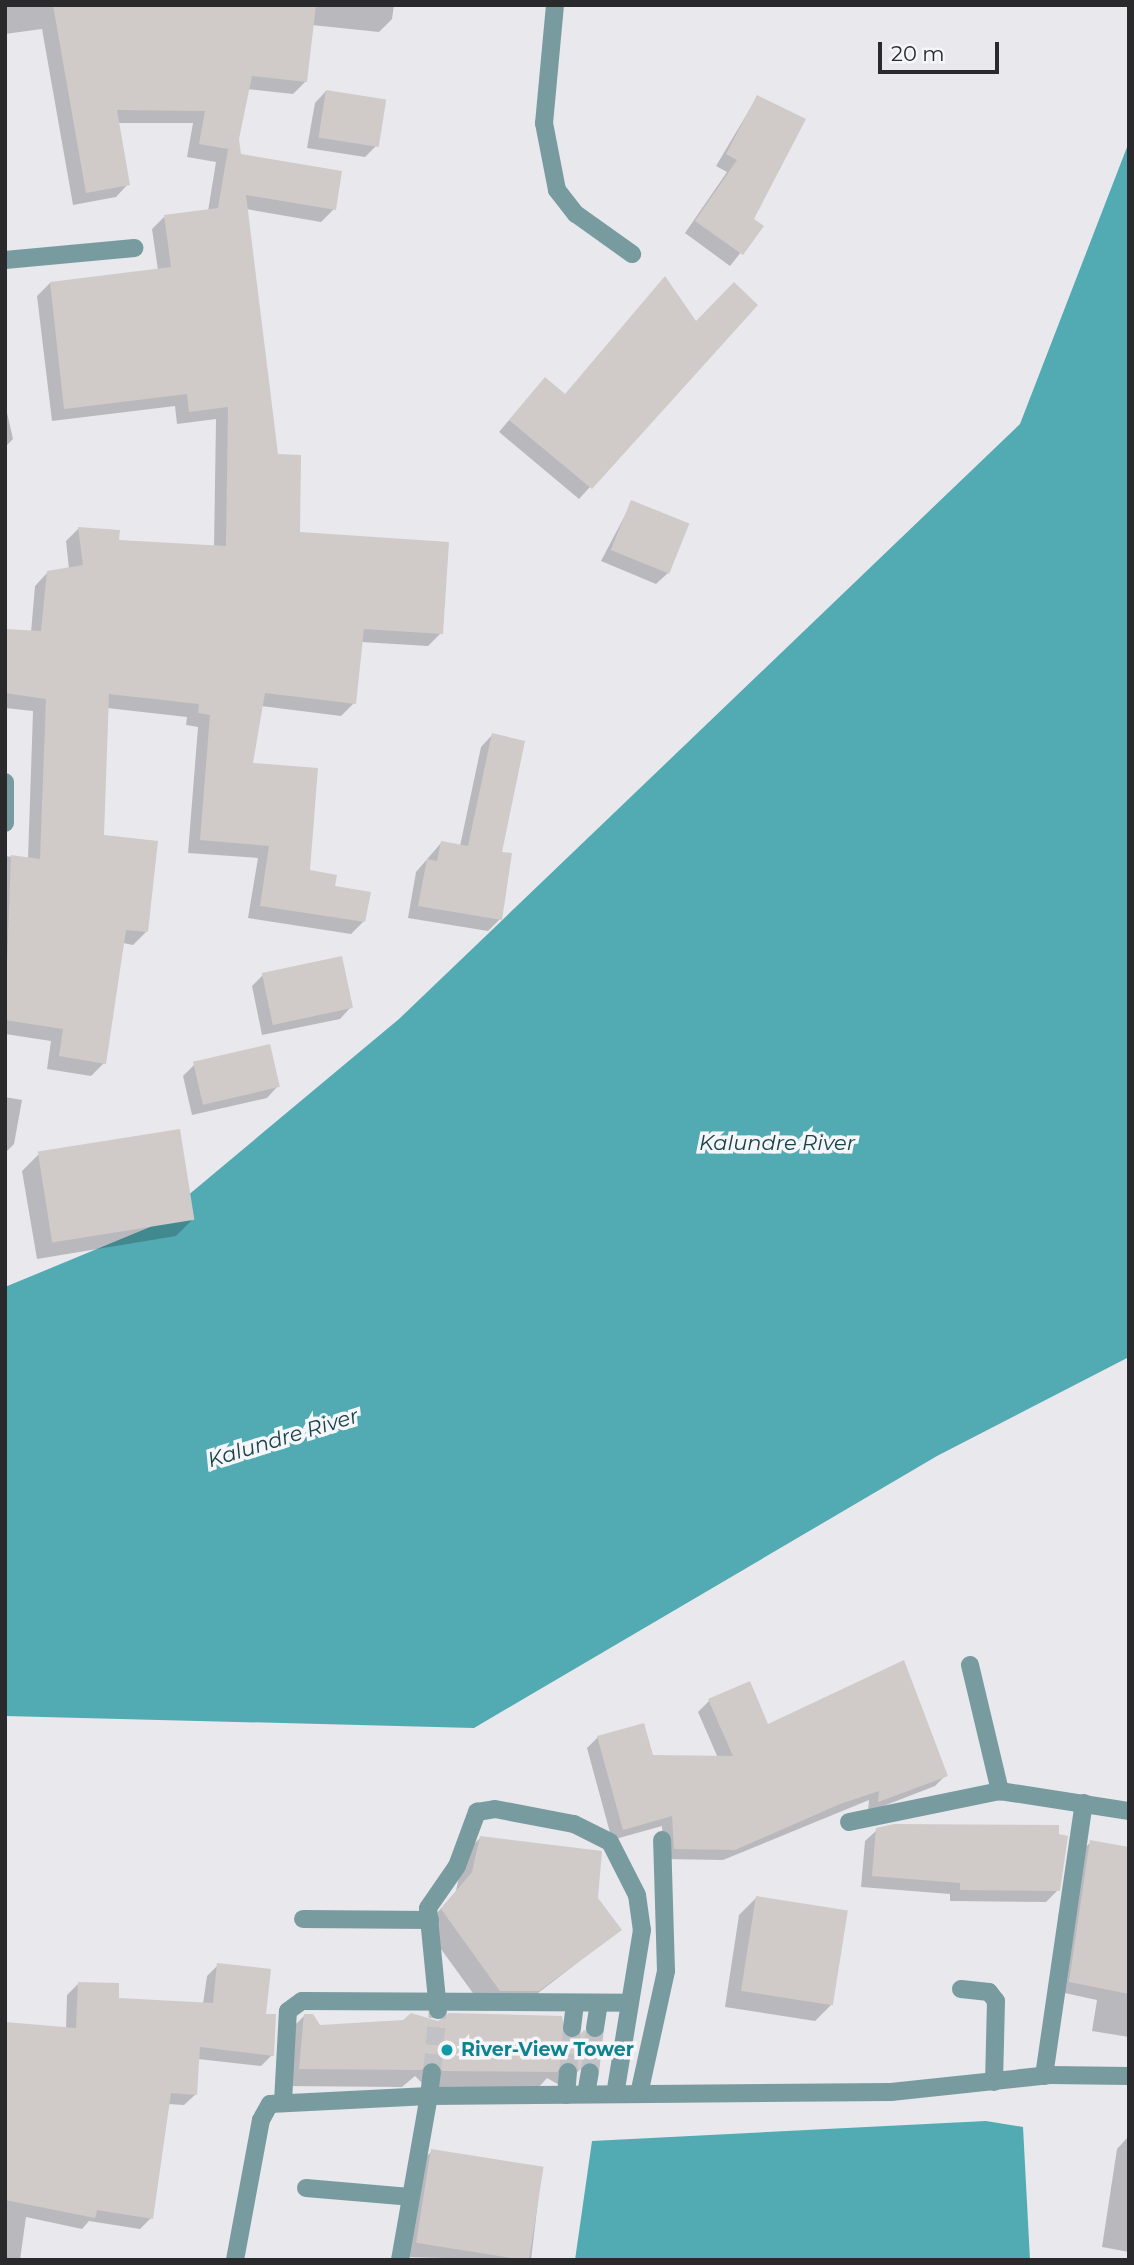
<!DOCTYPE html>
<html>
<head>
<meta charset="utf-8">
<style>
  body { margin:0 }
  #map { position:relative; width:1134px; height:2265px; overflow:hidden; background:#e8e8ed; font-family:Montserrat,sans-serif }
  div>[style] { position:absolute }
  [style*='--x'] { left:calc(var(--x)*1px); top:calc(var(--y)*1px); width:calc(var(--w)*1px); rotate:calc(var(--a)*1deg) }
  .water>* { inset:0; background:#52abb3 }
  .shadow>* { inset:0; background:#0003 }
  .building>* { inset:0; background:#d0cbc9; transform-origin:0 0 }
  .street-tunnel>* { height:18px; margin-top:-9px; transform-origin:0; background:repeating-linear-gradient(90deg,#c2c2c6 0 18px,transparent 0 27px) }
  .street>* { height:18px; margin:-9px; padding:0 9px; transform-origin:9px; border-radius:9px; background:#789b9f }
  .dots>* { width:19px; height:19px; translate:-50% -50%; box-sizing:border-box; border:4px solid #f5f6fa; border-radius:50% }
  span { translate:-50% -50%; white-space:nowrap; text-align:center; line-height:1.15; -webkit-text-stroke:7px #f5f6fa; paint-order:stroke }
  .culture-label { font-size:19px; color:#0d838f; font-weight:700 }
  .left { translate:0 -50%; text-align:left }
  .water-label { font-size:21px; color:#194347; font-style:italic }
  .frame { position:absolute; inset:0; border:7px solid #2a2a2c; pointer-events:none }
  .scale { position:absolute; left:878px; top:42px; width:121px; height:32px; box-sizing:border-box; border:4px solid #2a2a2c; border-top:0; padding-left:9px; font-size:21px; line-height:24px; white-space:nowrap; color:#2a2a2c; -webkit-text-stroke:5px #f5f6fa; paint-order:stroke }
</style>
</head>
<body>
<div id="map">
  <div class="water">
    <div style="clip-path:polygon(1129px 142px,1129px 1357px,937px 1456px,474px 1728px,5px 1716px,5px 1287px,150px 1227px,399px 1019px,1020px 424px)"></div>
    <div style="clip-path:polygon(986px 2121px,1023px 2127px,1030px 2260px,575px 2260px,592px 2141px)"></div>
  </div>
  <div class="shadow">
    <div style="clip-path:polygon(5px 5px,394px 5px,392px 19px,379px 32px,312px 25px,306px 81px,293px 94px,247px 89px,237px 139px,239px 155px,334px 209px,321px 222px,246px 209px,276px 456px,298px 534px,441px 633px,428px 646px,361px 642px,354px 703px,341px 716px,261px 706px,251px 765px,308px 872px,333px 887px,364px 921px,351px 934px,248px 918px,258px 858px,188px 853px,198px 727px,186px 725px,187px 717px,107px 708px,103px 837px,146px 932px,133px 945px,123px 943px,104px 1063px,91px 1076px,47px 1069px,51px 1041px,5px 1034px,5px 856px,28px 859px,33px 711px,5px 708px,5px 630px,31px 632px,35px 586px,48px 572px,69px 569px,66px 541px,79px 528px,117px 541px,214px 547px,216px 419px,177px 424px,175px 406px,52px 421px,37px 296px,50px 283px,158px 270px,152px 229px,165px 216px,208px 211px,216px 162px,187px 157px,193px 123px,117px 123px,128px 184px,116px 197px,73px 205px,42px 29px,5px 34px)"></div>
    <div style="clip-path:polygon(326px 91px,376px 146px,365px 157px,307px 148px,315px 103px)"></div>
    <div style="clip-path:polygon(757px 97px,752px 220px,761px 227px,730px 266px,685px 233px,727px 172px,716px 166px)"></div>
    <div style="clip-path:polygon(756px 305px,579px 499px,499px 432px,534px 391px,564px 395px,695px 323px)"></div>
    <div style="clip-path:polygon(5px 404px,13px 439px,5px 447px)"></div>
    <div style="clip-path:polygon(632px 502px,668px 573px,656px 584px,601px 561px)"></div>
    <div style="clip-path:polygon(492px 735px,500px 919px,488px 931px,408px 918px,416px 872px,441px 843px,460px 846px,481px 747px)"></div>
    <div style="clip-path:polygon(263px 975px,351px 1007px,340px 1019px,262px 1035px,252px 986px)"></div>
    <div style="clip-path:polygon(194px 1065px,278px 1086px,267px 1098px,192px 1115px,183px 1076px)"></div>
    <div style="clip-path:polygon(5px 1097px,22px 1100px,14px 1144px,5px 1153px)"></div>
    <div style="clip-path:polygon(39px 1154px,193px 1219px,176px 1236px,37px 1259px,22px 1171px)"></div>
    <div style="clip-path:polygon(709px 1701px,767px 1726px,946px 1775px,935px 1786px,868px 1812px,869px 1800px,723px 1860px,663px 1859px,662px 1826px,612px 1840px,587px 1748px,598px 1737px,652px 1757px,718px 1758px,698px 1712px)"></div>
    <div style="clip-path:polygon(877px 1830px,1058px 1890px,1046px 1902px,950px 1901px,950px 1894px,861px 1887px,865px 1841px)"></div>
    <div style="clip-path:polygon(481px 1837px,600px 1852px,596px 1899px,620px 1930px,520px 2007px,483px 2007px,425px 1927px,456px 1891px,464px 1854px)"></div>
    <div style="clip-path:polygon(1091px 1842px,1129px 1849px,1129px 2037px,1092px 2031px,1097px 2000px,1060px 1992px,1080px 1852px)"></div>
    <div style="clip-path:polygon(756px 1898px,832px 2004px,815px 2021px,725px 2007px,739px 1915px)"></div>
    <div style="clip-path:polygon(218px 1965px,264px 2016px,272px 2055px,261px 2066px,198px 2059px,196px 2094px,184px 2105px,167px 2104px,151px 2218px,140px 2229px,89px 2221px,82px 2229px,26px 2217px,20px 2260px,5px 2260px,5px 2024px,66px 2029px,67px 1995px,78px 1984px,117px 2000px,203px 2004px,207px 1976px)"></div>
    <div style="clip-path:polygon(304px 2016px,319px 2027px,439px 2023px,564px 2039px,591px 2060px,561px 2086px,547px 2078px,538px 2088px,426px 2087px,415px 2076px,402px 2087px,283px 2086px,287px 2033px)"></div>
    <div style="clip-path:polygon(1128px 2137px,1129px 2137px,1129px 2252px,1102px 2247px,1117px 2149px)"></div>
    <div style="clip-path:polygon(432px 2151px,542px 2167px,531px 2260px,401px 2257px,418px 2165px)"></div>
  </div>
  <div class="building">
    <div style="clip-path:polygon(53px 5px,316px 5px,307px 82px,252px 76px,239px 139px,241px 154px,342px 171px,336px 210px,246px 195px,278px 454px,301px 455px,300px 532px,449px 542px,443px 634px,364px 629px,356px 704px,265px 693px,253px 763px,318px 768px,310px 870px,337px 875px,335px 886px,371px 892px,365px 922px,260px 906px,269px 846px,200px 840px,210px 715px,198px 713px,199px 704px,109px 694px,104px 835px,158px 841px,148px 932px,126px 930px,106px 1064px,59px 1056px,63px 1029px,5px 1020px,11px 855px,40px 859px,46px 699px,5px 693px,5px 629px,41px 631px,47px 571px,83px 565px,78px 527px,120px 530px,119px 540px,226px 546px,228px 407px,189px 412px,187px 394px,64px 409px,50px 282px,171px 267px,164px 215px,218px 208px,228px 149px,199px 144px,205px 111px,117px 110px,130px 185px,86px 193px)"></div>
    <div style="left:326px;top:90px;width:61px;height:48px;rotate:9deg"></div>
    <div style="clip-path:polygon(757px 95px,806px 119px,754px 219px,764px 226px,743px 255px,695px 221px,737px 160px,726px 154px)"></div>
    <div style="clip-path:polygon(665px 276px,696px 321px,734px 282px,758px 305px,592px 489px,509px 420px,545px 377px,565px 394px)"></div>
    <div style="left:631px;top:500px;width:63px;height:54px;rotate:22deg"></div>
    <div style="clip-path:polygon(492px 733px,525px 741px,502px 852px,512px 853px,502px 920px,418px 906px,427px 859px,437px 861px,441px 841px,468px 846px)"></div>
    <div style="left:342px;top:956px;width:53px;height:82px;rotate:78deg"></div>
    <div style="left:270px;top:1044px;width:44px;height:79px;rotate:77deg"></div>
    <div style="left:180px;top:1129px;width:92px;height:144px;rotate:81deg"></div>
    <div style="clip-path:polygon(904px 1660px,948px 1776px,878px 1802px,879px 1791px,840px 1804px,735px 1850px,674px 1849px,672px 1816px,623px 1830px,597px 1736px,644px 1723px,653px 1755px,733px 1756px,708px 1699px,750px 1681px,768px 1724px)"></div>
    <div style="clip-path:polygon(894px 1824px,1059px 1825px,1059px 1834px,1068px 1836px,1060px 1891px,960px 1890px,960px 1883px,872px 1876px,876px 1828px)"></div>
    <div style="clip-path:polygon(480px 1836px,602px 1851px,598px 1898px,622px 1930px,539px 1991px,500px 1991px,441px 1909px,472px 1872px)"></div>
    <div style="clip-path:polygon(1090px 1840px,1129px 1847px,1129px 1994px,1069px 1982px)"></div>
    <div style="left:756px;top:1896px;width:93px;height:96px;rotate:9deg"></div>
    <div style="clip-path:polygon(217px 1963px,271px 1969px,266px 2014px,276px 2014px,274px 2056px,200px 2047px,197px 2095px,171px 2093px,153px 2219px,97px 2210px,95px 2218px,5px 2200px,5px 2022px,76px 2028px,78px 1982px,119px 1983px,119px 1998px,213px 2003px)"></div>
    <div style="clip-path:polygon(411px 2013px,438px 2021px,449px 2013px,562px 2016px,566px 2037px,576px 2039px,584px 2030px,596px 2039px,593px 2061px,579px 2070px,564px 2061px,557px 2072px,443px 2071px,433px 2061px,421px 2070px,299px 2069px,304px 2014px,313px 2014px,320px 2025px,403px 2020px)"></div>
    <div style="left:431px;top:2149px;width:114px;height:95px;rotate:9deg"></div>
  </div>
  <div class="street-tunnel">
    <div style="--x:432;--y:2072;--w:62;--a:-84.5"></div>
    <div style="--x:568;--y:2072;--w:44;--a:-84.8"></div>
    <div style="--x:590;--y:2072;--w:44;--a:-83.5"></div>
  </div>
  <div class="street">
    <div style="--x:555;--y:5;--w:119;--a:95.3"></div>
    <div style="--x:544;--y:123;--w:68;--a:79"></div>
    <div style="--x:557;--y:190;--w:31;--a:52"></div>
    <div style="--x:576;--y:214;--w:69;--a:35.5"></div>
    <div style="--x:5;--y:260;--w:130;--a:-5.3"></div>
    <div style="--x:5;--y:782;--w:41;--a:90"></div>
    <div style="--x:970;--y:1665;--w:130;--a:76.6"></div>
    <div style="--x:849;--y:1822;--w:154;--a:-11.6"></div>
    <div style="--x:1000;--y:1791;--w:131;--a:8.8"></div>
    <div style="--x:303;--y:1919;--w:127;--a:0.5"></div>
    <div style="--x:961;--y:1989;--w:28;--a:6"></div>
    <div style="--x:989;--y:1992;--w:11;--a:52"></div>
    <div style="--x:996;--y:2001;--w:81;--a:91.4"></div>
    <div style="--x:438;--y:2010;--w:102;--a:-95.6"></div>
    <div style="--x:428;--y:1908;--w:51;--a:-55.4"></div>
    <div style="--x:457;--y:1866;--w:58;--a:-69.7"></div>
    <div style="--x:477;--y:1812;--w:18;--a:-9"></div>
    <div style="--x:495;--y:1809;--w:80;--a:10.8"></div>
    <div style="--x:574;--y:1824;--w:40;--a:26.6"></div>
    <div style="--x:610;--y:1842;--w:59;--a:63"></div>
    <div style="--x:637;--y:1895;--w:35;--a:82"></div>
    <div style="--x:642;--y:1930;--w:166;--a:99.3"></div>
    <div style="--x:572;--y:2028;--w:25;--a:-83"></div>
    <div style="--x:595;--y:2028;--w:25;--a:-81"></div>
    <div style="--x:1044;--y:2076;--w:276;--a:-81.7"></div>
    <div style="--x:586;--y:2094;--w:22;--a:-80"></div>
    <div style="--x:639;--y:2094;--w:126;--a:-77.6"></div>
    <div style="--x:666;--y:1971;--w:131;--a:-91.7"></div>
    <div style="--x:566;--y:2095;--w:23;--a:-85"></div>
    <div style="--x:283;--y:2102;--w:91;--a:-86.9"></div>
    <div style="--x:288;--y:2011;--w:17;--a:-36"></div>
    <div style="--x:302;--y:2001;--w:328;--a:0.3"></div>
    <div style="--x:306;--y:2188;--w:104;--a:4.9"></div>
    <div style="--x:235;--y:2260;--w:142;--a:-79.5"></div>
    <div style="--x:261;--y:2120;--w:18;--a:-61"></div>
    <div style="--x:270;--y:2104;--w:159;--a:-2.9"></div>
    <div style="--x:429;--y:2096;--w:24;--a:-83"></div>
    <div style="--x:400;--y:2260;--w:167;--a:-80"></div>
    <div style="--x:429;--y:2096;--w:462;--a:-0.5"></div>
    <div style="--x:891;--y:2092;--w:160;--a:-6.1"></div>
    <div style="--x:1050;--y:2075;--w:79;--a:0.7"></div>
  </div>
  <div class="dots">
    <div style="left:447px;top:2050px;background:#0f9aa8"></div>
  </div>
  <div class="culture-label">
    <span class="left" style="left:461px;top:2050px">River-View Tower</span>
  </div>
  <div class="water-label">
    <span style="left:777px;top:1143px">Kalundre River</span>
    <span style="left:283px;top:1438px;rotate:-17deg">Kalundre River</span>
  </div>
  <div class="frame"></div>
  <div class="scale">20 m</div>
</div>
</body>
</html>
